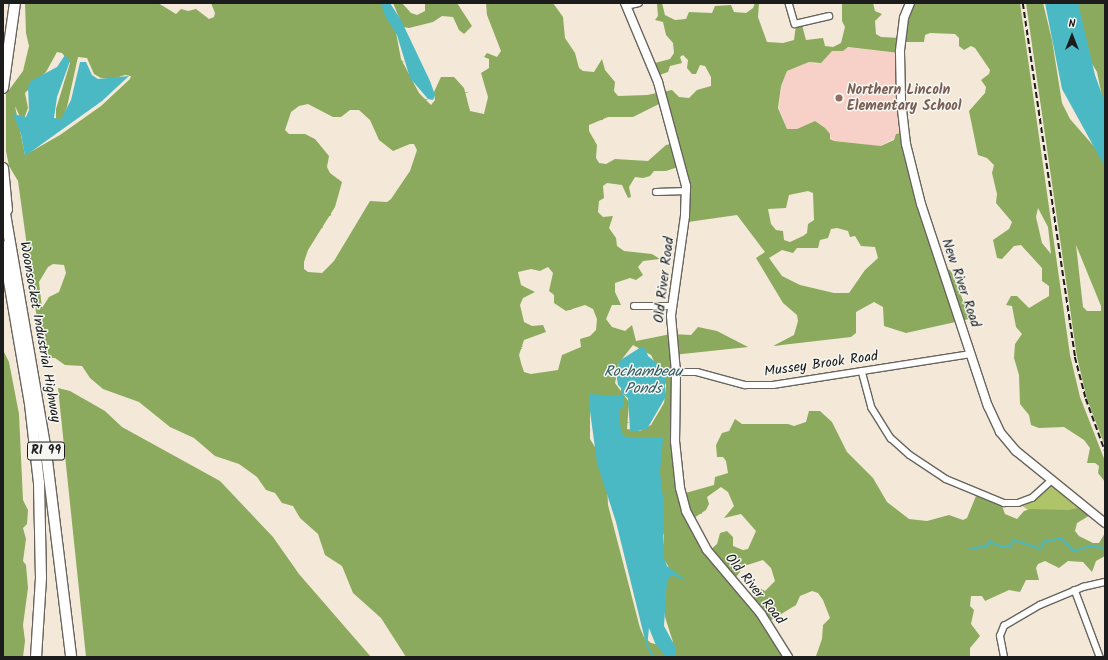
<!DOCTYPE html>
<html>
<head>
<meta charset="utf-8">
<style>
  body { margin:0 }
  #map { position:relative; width:1108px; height:660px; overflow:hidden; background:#f4e9d8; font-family:Kalam,sans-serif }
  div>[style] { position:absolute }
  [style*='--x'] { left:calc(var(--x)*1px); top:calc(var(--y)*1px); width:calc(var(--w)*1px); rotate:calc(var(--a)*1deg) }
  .built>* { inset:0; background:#f7d1c7 }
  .green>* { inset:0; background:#afc469 }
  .forest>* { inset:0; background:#8baa5d }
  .water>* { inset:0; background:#4bb9c4 }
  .stream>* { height:1.5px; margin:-0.75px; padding:0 0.75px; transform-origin:0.75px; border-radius:0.75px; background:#4bb9c4 }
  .roads { filter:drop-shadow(1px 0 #68645e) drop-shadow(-1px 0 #68645e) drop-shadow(0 1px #68645e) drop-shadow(0 -1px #68645e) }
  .street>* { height:5.5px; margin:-2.75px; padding:0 2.75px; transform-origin:2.75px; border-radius:2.75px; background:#fff }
  .secondary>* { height:8px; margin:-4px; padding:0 4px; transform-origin:4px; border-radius:4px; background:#fff }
  .highway>* { height:10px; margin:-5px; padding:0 5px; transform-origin:5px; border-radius:5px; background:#fff }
  .rail>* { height:1.5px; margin-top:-0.75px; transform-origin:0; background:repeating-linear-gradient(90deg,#1c1c1c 0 6px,transparent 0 9px) }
  .dots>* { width:11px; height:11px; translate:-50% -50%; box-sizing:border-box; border:2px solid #f6f6f2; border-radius:50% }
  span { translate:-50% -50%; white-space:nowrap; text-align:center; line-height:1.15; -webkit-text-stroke:3px #f6f6f2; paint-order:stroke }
  .shield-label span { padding:1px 3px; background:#f6f6f2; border:1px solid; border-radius:3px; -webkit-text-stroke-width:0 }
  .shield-label { font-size:13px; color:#1c1c1c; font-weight:700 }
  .education-label { font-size:14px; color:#785e54; font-weight:700 }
  .left { translate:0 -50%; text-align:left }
  .street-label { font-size:14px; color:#1c1c1c }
  .water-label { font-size:15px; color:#2f5b5f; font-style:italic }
  .frame { position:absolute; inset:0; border:4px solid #1c1c1c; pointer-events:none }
  .north { position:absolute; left:1052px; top:16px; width:40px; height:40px; -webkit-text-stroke:3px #f6f6f2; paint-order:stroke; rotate:0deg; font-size:11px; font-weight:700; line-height:16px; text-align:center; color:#1c1c1c }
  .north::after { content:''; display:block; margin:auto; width:14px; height:18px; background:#1c1c1c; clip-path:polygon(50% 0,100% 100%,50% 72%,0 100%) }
</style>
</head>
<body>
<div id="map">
  <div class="built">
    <div style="clip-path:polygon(844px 47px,898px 53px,902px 134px,881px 146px,834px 141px,815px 121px,797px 129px,787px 129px,779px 108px,781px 86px,787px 71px,809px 62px,816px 64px,832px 51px,843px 51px)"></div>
  </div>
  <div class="green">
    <div style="clip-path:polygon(1052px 480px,1084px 506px,1070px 512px,1031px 512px,1018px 503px,1032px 498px)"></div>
  </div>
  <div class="forest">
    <div style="clip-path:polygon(evenodd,25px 3px,158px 3px,176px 14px,181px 9px,188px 11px,196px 9px,209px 19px,214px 17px,215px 13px,211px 3px,381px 3px,394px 22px,401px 59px,419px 93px,431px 105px,435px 100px,434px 92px,441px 77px,454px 77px,464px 88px,470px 111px,484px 114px,488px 97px,481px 73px,489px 68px,489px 59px,484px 57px,487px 53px,497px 57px,501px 51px,487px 15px,486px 3px,553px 3px,563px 17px,565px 38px,575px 53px,579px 68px,583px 71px,594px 72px,602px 59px,605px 70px,615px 82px,614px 91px,618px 96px,647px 95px,672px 90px,679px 97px,689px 98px,697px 90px,711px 86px,711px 77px,705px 66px,700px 65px,696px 74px,692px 74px,687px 68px,688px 60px,683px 55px,680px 57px,682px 63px,670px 66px,668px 72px,657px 76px,651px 64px,670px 59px,674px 53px,673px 43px,666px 35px,663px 22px,655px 20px,658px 16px,657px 3px,662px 3px,665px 15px,675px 20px,686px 19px,689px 12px,712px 13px,715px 6px,731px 5px,734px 12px,746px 13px,753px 8px,755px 3px,759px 3px,758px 17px,767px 42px,783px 43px,794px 40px,796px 25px,802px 25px,806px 40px,823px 38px,825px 46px,833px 47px,841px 43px,845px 27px,842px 21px,842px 3px,873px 3px,875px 11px,882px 14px,875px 21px,876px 34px,881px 37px,901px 38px,911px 3px,1020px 3px,1070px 355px,1080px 397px,1105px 461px,1105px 482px,1098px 473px,1099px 466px,1095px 463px,1087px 463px,1090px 448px,1084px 440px,1064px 427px,1039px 428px,1031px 425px,1029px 415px,1020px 404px,1019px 375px,1014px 358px,1015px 344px,1022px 334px,1016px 327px,1012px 306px,1006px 305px,1011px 296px,1017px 296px,1029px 308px,1049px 296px,1049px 286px,1042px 281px,1042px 268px,1021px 245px,1014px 246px,1002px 259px,997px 258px,993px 240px,1009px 229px,1012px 222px,996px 203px,997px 194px,992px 173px,994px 165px,987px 158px,978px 155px,969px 111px,985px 93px,986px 87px,981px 80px,989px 74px,990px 70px,975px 48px,971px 46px,964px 50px,959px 46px,959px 38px,955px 34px,930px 33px,925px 35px,924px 42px,901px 42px,899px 53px,848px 47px,843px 51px,832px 51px,821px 63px,809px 62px,787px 71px,781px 86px,778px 108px,787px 129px,797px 129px,815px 121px,825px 128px,830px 134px,830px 139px,834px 141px,881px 146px,894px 140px,896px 134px,904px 133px,910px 162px,945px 267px,951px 271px,964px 303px,973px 309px,969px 319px,906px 333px,884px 326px,883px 307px,874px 302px,856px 312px,856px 333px,851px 337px,773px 346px,794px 335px,798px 321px,797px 315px,783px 303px,756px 258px,765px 252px,737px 215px,688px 222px,681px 166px,666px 171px,654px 171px,650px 176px,643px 178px,635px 177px,629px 187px,631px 197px,628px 198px,622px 185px,607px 183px,603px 186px,604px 198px,599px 201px,598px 212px,603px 217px,613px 216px,609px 228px,616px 238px,617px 246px,624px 251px,652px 254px,660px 259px,643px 261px,638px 267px,643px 275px,636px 280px,630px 278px,615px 283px,615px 292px,621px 305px,612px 305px,606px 319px,612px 327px,625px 331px,632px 325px,636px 341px,671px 334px,691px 335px,698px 327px,717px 331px,748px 347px,673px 355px,682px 494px,714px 485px,715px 477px,728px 473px,726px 461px,723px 457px,717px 457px,716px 445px,722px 433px,729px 431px,735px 419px,742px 424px,788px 424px,794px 426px,806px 422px,809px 411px,820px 411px,832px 422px,847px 452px,873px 478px,887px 502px,909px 519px,927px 521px,949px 515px,963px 520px,967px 518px,976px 496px,1001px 503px,1005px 514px,1017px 519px,1024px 511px,1030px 509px,1069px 510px,1082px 507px,1092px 514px,1077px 523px,1075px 531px,1079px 536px,1093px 543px,1099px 543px,1105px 533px,1105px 556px,1096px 561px,1092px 572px,1083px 562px,1068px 561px,1059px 568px,1045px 561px,1038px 564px,1036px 568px,1039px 580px,1026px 580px,1020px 592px,1009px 590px,985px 601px,982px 596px,971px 596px,970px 606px,974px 610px,971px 624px,980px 636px,970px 648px,970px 657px,816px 656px,822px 639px,823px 625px,830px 618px,823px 600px,818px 593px,812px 591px,800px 596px,796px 605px,768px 622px,787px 657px,406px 657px,381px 618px,353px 593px,342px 566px,325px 555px,318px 534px,300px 518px,293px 506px,282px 503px,275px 493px,266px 490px,257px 477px,239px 464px,215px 456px,194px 438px,170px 427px,139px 402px,103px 389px,90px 378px,82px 366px,65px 365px,55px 358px,50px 358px,41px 348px,18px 181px,9px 166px,6px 151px,6px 94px,23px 71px,29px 46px,26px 33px,25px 3px,57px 52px,62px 53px,70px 63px,56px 109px,56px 119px,61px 122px,67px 107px,78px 57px,87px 58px,94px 74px,101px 78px,113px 79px,125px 75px,131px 76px,130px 79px,101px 106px,60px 135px,25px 155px,15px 106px,20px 117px,24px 119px,28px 108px,25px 93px,46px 72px,57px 52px,25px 3px,663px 102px,675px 143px,666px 145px,648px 161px,615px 159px,606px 164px,599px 163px,596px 158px,597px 145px,589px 131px,589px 125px,608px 117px,633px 117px,663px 102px,25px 3px,308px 104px,333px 117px,341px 117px,350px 110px,359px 110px,370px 120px,379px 140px,393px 151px,410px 144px,414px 144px,417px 150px,410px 171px,391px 199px,387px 202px,370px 201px,334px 261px,322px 273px,308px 272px,304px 269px,304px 262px,308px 250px,335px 207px,342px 182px,330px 173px,327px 167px,329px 156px,315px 139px,305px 134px,289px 134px,285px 130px,291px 112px,299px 106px,308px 104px,25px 3px,808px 191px,813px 193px,814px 220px,808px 224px,807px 233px,803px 236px,790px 242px,784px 240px,783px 231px,776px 230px,771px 224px,768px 209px,786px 208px,789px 195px,808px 191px,25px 3px,1038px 208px,1048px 227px,1051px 254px,1042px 243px,1036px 217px,1038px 208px,25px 3px,837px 228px,848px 231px,850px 237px,855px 236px,861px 246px,875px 247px,878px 258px,865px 270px,849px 293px,834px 293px,800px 285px,782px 276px,769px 258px,782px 250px,793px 253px,797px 248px,818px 248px,820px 240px,828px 238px,831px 229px,837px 228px,25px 3px,53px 264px,64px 265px,66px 273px,59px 292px,49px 297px,42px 308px,39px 282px,48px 267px,53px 264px,25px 3px,548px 267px,553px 273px,549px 291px,554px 295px,554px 303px,566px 311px,585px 305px,593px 309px,597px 319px,596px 330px,590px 336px,580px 339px,581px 347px,562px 355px,558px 370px,531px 374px,524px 372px,521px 363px,519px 355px,524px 340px,546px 332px,543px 325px,532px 326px,524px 322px,520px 305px,523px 298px,535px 292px,521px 285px,518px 272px,531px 269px,540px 271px,548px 267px,25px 3px,633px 345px,651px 355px,666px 385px,664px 403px,651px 425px,640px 431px,627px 429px,629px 402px,615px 383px,619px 363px,633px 345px,25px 3px,594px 396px,622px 405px,618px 410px,618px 437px,664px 535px,662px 556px,671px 571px,663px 583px,665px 617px,673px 642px,660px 645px,651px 643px,644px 637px,640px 628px,608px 505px,607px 483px,601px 457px,590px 439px,590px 408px,594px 396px,25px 3px,721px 487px,728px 492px,734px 506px,724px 518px,741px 514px,756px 531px,748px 549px,743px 550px,733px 546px,733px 537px,727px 531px,720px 533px,717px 544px,709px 551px,691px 520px,706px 510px,709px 504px,707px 497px,721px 487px,25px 3px,763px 560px,771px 568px,775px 581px,765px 591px,759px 588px,758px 593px,751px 600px,734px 580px,744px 566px,763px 560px)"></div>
    <div style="clip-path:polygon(393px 3px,402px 3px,411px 13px,417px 15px,425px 11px,425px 3px,457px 3px,472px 26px,464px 34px,459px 30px,453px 17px,442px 16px,433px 22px,409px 28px,403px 27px)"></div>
    <div style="clip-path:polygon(evenodd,1026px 3px,1043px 3px,1052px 40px,1062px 103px,1070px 119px,1105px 159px,1105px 446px,1087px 399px,1077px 357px,1026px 3px,1076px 245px,1101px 306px,1101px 311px,1087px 311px,1083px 307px,1076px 245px)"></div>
    <div style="clip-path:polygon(1076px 3px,1105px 3px,1105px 111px,1097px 72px,1091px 62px)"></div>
    <div style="clip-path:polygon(3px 350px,9px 362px,19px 414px,23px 500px,28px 510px,27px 524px,23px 528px,26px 539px,23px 561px,26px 565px,28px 588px,23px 625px,25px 641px,23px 657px,3px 657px)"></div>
    <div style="clip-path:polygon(58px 388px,70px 391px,105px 411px,122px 427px,220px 481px,273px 537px,299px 574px,371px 657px,86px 657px)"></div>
  </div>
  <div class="water">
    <div style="clip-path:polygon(381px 3px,390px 3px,401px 20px,430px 81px,435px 95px,433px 100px,428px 99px,410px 78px,397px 35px,385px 16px)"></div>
    <div style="clip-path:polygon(1045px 3px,1078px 3px,1095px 75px,1105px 103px,1105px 167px,1062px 89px)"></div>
    <div style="clip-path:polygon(65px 55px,70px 61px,57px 97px,54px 118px,61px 119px,71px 100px,80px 62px,86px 62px,92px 75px,98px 79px,129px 76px,102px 101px,25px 156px,21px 134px,13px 114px,26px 117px,29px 110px,28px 87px,31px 81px,57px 67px)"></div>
    <div style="clip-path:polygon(641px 347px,645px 347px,648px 356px,663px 368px,663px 373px,669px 373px,670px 376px,665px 378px,665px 398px,647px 429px,633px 432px,630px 430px,628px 398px,623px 394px,623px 408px,619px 409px,619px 420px,622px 433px,626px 437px,663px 438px,660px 472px,664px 506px,663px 555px,667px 566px,687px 581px,672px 575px,667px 580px,664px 626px,676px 648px,676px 655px,673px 657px,666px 657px,655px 643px,649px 628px,647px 648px,616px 522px,597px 463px,590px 411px,589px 394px,621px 396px,621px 388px,618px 385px,617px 379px,619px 361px)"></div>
  </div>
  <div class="stream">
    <div style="--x:971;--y:549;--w:15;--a:-11"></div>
    <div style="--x:986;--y:546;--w:6;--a:-45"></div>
    <div style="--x:990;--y:542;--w:14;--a:21"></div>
    <div style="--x:1003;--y:547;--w:7;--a:-8"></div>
    <div style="--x:1010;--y:546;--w:7;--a:-56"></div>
    <div style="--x:1014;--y:540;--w:28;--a:18"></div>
    <div style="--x:1041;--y:549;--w:8;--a:-67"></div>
    <div style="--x:1044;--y:542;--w:17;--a:-13"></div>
    <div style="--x:1061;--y:538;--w:18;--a:45"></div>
    <div style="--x:1074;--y:551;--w:17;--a:-17"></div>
    <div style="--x:1090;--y:546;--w:15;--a:8"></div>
    <div style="--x:648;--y:647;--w:12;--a:59"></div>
  </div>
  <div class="roads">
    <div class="street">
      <div style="--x:789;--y:3;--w:22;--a:74"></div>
      <div style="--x:795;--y:24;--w:35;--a:-13"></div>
      <div style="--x:626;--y:6;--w:13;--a:-13"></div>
      <div style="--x:656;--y:192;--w:31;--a:-2"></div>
      <div style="--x:634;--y:306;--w:38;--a:0"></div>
      <div style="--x:862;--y:371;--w:38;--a:75"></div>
      <div style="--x:872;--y:408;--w:36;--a:58"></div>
      <div style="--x:891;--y:438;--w:25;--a:42"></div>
      <div style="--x:910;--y:455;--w:43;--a:33.7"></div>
      <div style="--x:946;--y:479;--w:63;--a:22.5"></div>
      <div style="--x:1004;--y:503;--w:14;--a:0"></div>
      <div style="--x:1018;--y:503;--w:15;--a:-20"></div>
      <div style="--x:1032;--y:498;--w:27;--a:-42"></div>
      <div style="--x:676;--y:372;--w:21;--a:0"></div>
      <div style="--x:697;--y:372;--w:50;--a:15.2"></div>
      <div style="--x:745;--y:385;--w:28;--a:0"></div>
      <div style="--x:773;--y:385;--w:200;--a:-8.9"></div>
      <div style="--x:1075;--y:590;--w:72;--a:69.5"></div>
      <div style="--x:1004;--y:657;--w:21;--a:-101"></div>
      <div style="--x:1000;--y:636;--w:11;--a:-68"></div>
      <div style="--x:1004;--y:626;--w:42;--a:-30.3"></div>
      <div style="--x:1040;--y:605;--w:47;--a:-22.7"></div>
      <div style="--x:1083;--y:587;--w:23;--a:-13"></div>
    </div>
    <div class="secondary">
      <div style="--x:625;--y:3;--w:86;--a:67.3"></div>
      <div style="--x:658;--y:82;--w:108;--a:74.9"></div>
      <div style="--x:686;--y:186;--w:30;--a:92"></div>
      <div style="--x:685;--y:216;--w:101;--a:98"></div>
      <div style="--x:671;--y:316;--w:56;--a:84.9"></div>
      <div style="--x:676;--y:372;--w:69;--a:90.8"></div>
      <div style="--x:675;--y:441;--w:47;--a:83.9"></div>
      <div style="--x:680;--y:488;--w:24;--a:75"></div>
      <div style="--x:686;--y:511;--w:44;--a:61.7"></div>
      <div style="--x:707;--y:550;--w:84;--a:49.8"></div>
      <div style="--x:761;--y:614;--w:51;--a:57.9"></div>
      <div style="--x:910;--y:3;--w:16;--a:112"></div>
      <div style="--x:904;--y:18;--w:34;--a:97"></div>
      <div style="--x:900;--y:52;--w:49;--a:88.8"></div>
      <div style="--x:901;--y:101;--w:43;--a:83.4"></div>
      <div style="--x:906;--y:144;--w:62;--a:76"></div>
      <div style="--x:921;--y:204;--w:213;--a:71.7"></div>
      <div style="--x:988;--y:406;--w:29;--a:65"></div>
      <div style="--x:1000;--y:432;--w:25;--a:50"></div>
      <div style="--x:1016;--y:451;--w:114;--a:39"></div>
    </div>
    <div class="highway">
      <div style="--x:3;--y:88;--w:86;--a:-82"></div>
      <div style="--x:3;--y:168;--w:42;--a:84.6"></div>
      <div style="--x:3;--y:202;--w:254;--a:80.2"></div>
      <div style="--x:46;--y:452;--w:207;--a:83"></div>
      <div style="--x:3;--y:246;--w:160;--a:80.3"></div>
      <div style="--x:30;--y:404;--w:80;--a:83.5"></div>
      <div style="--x:39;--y:483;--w:95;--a:88.8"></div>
      <div style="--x:41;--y:578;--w:79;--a:93.6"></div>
    </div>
  </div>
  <div class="rail">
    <div style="--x:1023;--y:3;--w:358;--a:81.6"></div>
    <div style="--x:1075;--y:357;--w:43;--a:75.3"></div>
    <div style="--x:1086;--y:399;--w:55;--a:69.9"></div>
  </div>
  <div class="dots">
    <div style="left:839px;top:98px;background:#8d6e63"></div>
  </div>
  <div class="shield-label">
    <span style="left:46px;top:451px">RI 99</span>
  </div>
  <div class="education-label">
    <span class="left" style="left:847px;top:98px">Northern Lincoln<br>Elementary School</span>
  </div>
  <div class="street-label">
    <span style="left:664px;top:280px;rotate:-83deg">Old River Road</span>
    <span style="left:961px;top:283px;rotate:71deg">New River Road</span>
    <span style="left:40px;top:332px;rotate:80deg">Woonsocket Industrial Highway</span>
    <span style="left:821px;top:364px;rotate:-8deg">Mussey Brook Road</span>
    <span style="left:755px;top:589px;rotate:51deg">Old River Road</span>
  </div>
  <div class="water-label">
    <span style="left:643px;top:381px">Rochambeau<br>Ponds</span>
  </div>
  <div class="frame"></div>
  <div class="north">N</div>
</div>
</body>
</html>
